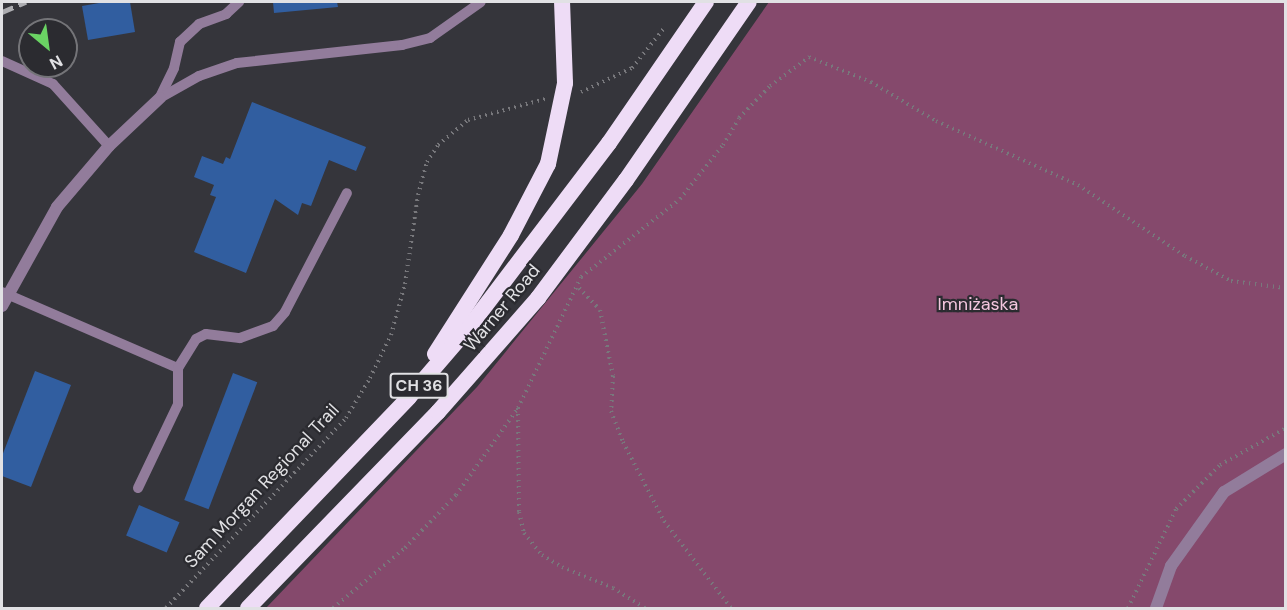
<!DOCTYPE html>
<html>
<head>
<meta charset="utf-8">
<style>
  body { margin:0 }
  #map { position:relative; width:1287px; height:610px; overflow:hidden; background:#35353b; font-family:"DM Sans",sans-serif }
  div>[style] { position:absolute }
  [style*='--x'] { left:calc(var(--x)*1px); top:calc(var(--y)*1px); width:calc(var(--w)*1px); rotate:calc(var(--a)*1deg) }
  .green>* { inset:0; background:#85496c }
  .building>* { inset:0; background:#315ea0; transform-origin:0 0 }
  .path>* { height:4px; margin-top:-2px; transform-origin:0; background:repeating-linear-gradient(90deg,#78787c 0 1.5px,transparent 0 6px) }
  .service>* { height:10px; margin:-5px; padding:0 5px; transform-origin:5px; border-radius:5px; background:#927c9b }
  .minor>* { height:12px; margin:-6px; padding:0 6px; transform-origin:6px; border-radius:6px; background:#927c9b }
  .tertiary>* { height:12px; margin:-6px; padding:0 6px; transform-origin:6px; border-radius:6px; background:#927c9b }
  .trunk>* { height:16px; margin:-8px; padding:0 8px; transform-origin:8px; border-radius:8px; background:#eedcf6 }
  .rail>* { height:4.5px; margin-top:-2.25px; transform-origin:0; background:repeating-linear-gradient(90deg,#adadb1 0 12px,transparent 0 18px) }
  .trunk-bridge>* { height:16px; margin:-8px; padding:0 8px; transform-origin:8px; border-radius:8px; background:#eedcf6 }
  span { translate:-50% -50%; white-space:nowrap; text-align:center; line-height:1.15; -webkit-text-stroke:4.5px #2b2b30; paint-order:stroke }
  .shield-label span { padding:2px 4px; background:#2b2b30; border:2px solid; border-radius:4px; -webkit-text-stroke-width:0 }
  .shield-label { font-size:16px; color:#e1e1e4; font-weight:700 }
  .park-label { font-size:18px; color:#f3c6de }
  .street-label { font-size:18px; color:#e1e1e4 }
  .frame { position:absolute; inset:0; border:3px solid #e1e1e4; pointer-events:none }
  .north { position:absolute; left:18px; top:18px; width:60px; height:60px; box-sizing:border-box; background:#2b2b30; border:2px solid #747478; border-radius:50%; rotate:151deg; font-size:16px; font-weight:700; line-height:24px; text-align:center; color:#e1e1e4 }
  .north::after { content:''; display:block; margin:auto; width:21px; height:27px; background:#6ad363; clip-path:polygon(50% 0,100% 100%,50% 72%,0 100%) }
</style>
</head>
<body>
<div id="map">
  <div class="green">
    <div style="clip-path:polygon(769px 2px,1285px 2px,1285px 608px,266px 608px,477px 387px,642px 184px)"></div>
  </div>
  <div class="building">
    <div style="clip-path:polygon(105px 2px,130px 2px,135px 32px,88px 40px,82px 6px)"></div>
    <div style="clip-path:polygon(273px 2px,337px 2px,338px 7px,274px 13px)"></div>
    <div style="clip-path:polygon(252px 102px,366px 147px,356px 171px,329px 160px,311px 206px,302px 203px,298px 215px,275px 199px,246px 273px,194px 252px,216px 197px,210px 195px,214px 185px,194px 177px,202px 156px,223px 164px,226px 157px,230px 159px)"></div>
    <div style="clip-path:polygon(35px 371px,71px 385px,31px 487px,2px 476px,2px 456px)"></div>
    <div style="left:233px;top:373px;width:26px;height:136px;rotate:21deg"></div>
    <div style="left:139px;top:505px;width:44px;height:33px;rotate:23deg"></div>
  </div>
  <div class="path">
    <div style="--x:581;--y:92;--w:56;--a:-25.2"></div>
    <div style="--x:632;--y:68;--w:53;--a:-51.2"></div>
    <div style="--x:579;--y:288;--w:30;--a:46"></div>
    <div style="--x:600;--y:310;--w:67;--a:78.9"></div>
    <div style="--x:613;--y:376;--w:35;--a:93"></div>
    <div style="--x:611;--y:411;--w:33;--a:69"></div>
    <div style="--x:623;--y:442;--w:89;--a:62.6"></div>
    <div style="--x:664;--y:521;--w:110;--a:52.4"></div>
    <div style="--x:518;--y:408;--w:104;--a:89.4"></div>
    <div style="--x:519;--y:512;--w:22;--a:77"></div>
    <div style="--x:524;--y:533;--w:28;--a:51"></div>
    <div style="--x:542;--y:555;--w:23;--a:31"></div>
    <div style="--x:562;--y:567;--w:55;--a:22.4"></div>
    <div style="--x:613;--y:588;--w:38;--a:32"></div>
    <div style="--x:166;--y:608;--w:262;--a:-46.5"></div>
    <div style="--x:346;--y:418;--w:47;--a:-59"></div>
    <div style="--x:370;--y:378;--w:48;--a:-64"></div>
    <div style="--x:391;--y:335;--w:53;--a:-74.6"></div>
    <div style="--x:405;--y:284;--w:90;--a:-81.7"></div>
    <div style="--x:418;--y:195;--w:34;--a:-75"></div>
    <div style="--x:427;--y:162;--w:20;--a:-57"></div>
    <div style="--x:438;--y:145;--w:39;--a:-40"></div>
    <div style="--x:468;--y:120;--w:80;--a:-15.3"></div>
    <div style="--x:333;--y:608;--w:94;--a:-39.8"></div>
    <div style="--x:405;--y:548;--w:74;--a:-46.1"></div>
    <div style="--x:456;--y:495;--w:107;--a:-54.5"></div>
    <div style="--x:518;--y:408;--w:145;--a:-64.3"></div>
    <div style="--x:581;--y:277;--w:126;--a:-38.2"></div>
    <div style="--x:680;--y:199;--w:69;--a:-51.5"></div>
    <div style="--x:723;--y:145;--w:31;--a:-59"></div>
    <div style="--x:739;--y:118;--w:45;--a:-45.9"></div>
    <div style="--x:770;--y:86;--w:49;--a:-36.6"></div>
    <div style="--x:809;--y:57;--w:67;--a:22"></div>
    <div style="--x:871;--y:82;--w:76;--a:31"></div>
    <div style="--x:936;--y:121;--w:156;--a:24.3"></div>
    <div style="--x:1078;--y:185;--w:128;--a:33.6"></div>
    <div style="--x:1185;--y:256;--w:52;--a:28.5"></div>
    <div style="--x:1231;--y:281;--w:55;--a:7.3"></div>
    <div style="--x:1128;--y:608;--w:110;--a:-64.1"></div>
    <div style="--x:1176;--y:509;--w:62;--a:-45"></div>
    <div style="--x:1220;--y:465;--w:76;--a:-29.3"></div>
  </div>
  <div class="service">
    <div style="--x:2;--y:61;--w:56;--a:24.3"></div>
    <div style="--x:53;--y:84;--w:84;--a:47.9"></div>
    <div style="--x:160;--y:97;--w:32;--a:-64"></div>
    <div style="--x:174;--y:68;--w:27;--a:-77"></div>
    <div style="--x:180;--y:42;--w:26;--a:-43"></div>
    <div style="--x:199;--y:24;--w:29;--a:-20"></div>
    <div style="--x:226;--y:14;--w:18;--a:-43"></div>
    <div style="--x:160;--y:98;--w:45;--a:-29.4"></div>
    <div style="--x:199;--y:76;--w:40;--a:-18.9"></div>
    <div style="--x:237;--y:63;--w:166;--a:-6.2"></div>
    <div style="--x:402;--y:45;--w:29;--a:-14"></div>
    <div style="--x:430;--y:38;--w:62;--a:-35.2"></div>
    <div style="--x:2;--y:292;--w:192;--a:23.4"></div>
    <div style="--x:178;--y:368;--w:34;--a:-58"></div>
    <div style="--x:196;--y:339;--w:11;--a:-27"></div>
    <div style="--x:206;--y:334;--w:34;--a:7"></div>
    <div style="--x:240;--y:338;--w:35;--a:-20"></div>
    <div style="--x:273;--y:326;--w:18;--a:-49"></div>
    <div style="--x:285;--y:312;--w:134;--a:-62.5"></div>
    <div style="--x:138;--y:488;--w:93;--a:-64.5"></div>
    <div style="--x:178;--y:404;--w:36;--a:-90"></div>
  </div>
  <div class="minor">
    <div style="--x:2;--y:306;--w:113;--a:-60.9"></div>
    <div style="--x:57;--y:207;--w:80;--a:-49.6"></div>
    <div style="--x:109;--y:146;--w:70;--a:-43.3"></div>
  </div>
  <div class="tertiary">
    <div style="--x:1156;--y:608;--w:45;--a:-70.3"></div>
    <div style="--x:1171;--y:566;--w:91;--a:-54.4"></div>
    <div style="--x:1224;--y:492;--w:73;--a:-31.5"></div>
  </div>
  <div class="trunk">
    <div style="--x:435;--y:354;--w:141;--a:-57.4"></div>
    <div style="--x:511;--y:235;--w:80;--a:-62.5"></div>
    <div style="--x:207;--y:608;--w:292;--a:-46.2"></div>
    <div style="--x:409;--y:397;--w:94;--a:-49.3"></div>
    <div style="--x:470;--y:326;--w:230;--a:-52.8"></div>
    <div style="--x:609;--y:143;--w:171;--a:-55.5"></div>
    <div style="--x:248;--y:608;--w:273;--a:-45.9"></div>
    <div style="--x:438;--y:412;--w:152;--a:-48.7"></div>
    <div style="--x:538;--y:298;--w:147;--a:-53.3"></div>
    <div style="--x:626;--y:180;--w:216;--a:-55.4"></div>
  </div>
  <div class="rail">
    <div style="--x:2;--y:12;--w:26;--a:-23"></div>
  </div>
  <div class="trunk-bridge">
    <div style="--x:548;--y:164;--w:83;--a:-78.1"></div>
    <div style="--x:565;--y:83;--w:81;--a:-92.1"></div>
  </div>
  <div class="shield-label">
    <span style="left:419px;top:386px">CH 36</span>
  </div>
  <div class="park-label">
    <span style="left:978px;top:304px">Imniżaska</span>
  </div>
  <div class="street-label">
    <span style="left:502px;top:308px;rotate:-50deg">Warner Road</span>
    <span style="left:262px;top:486px;rotate:-47deg">Sam Morgan Regional Trail</span>
  </div>
  <div class="frame"></div>
  <div class="north">N</div>
</div>
</body>
</html>
